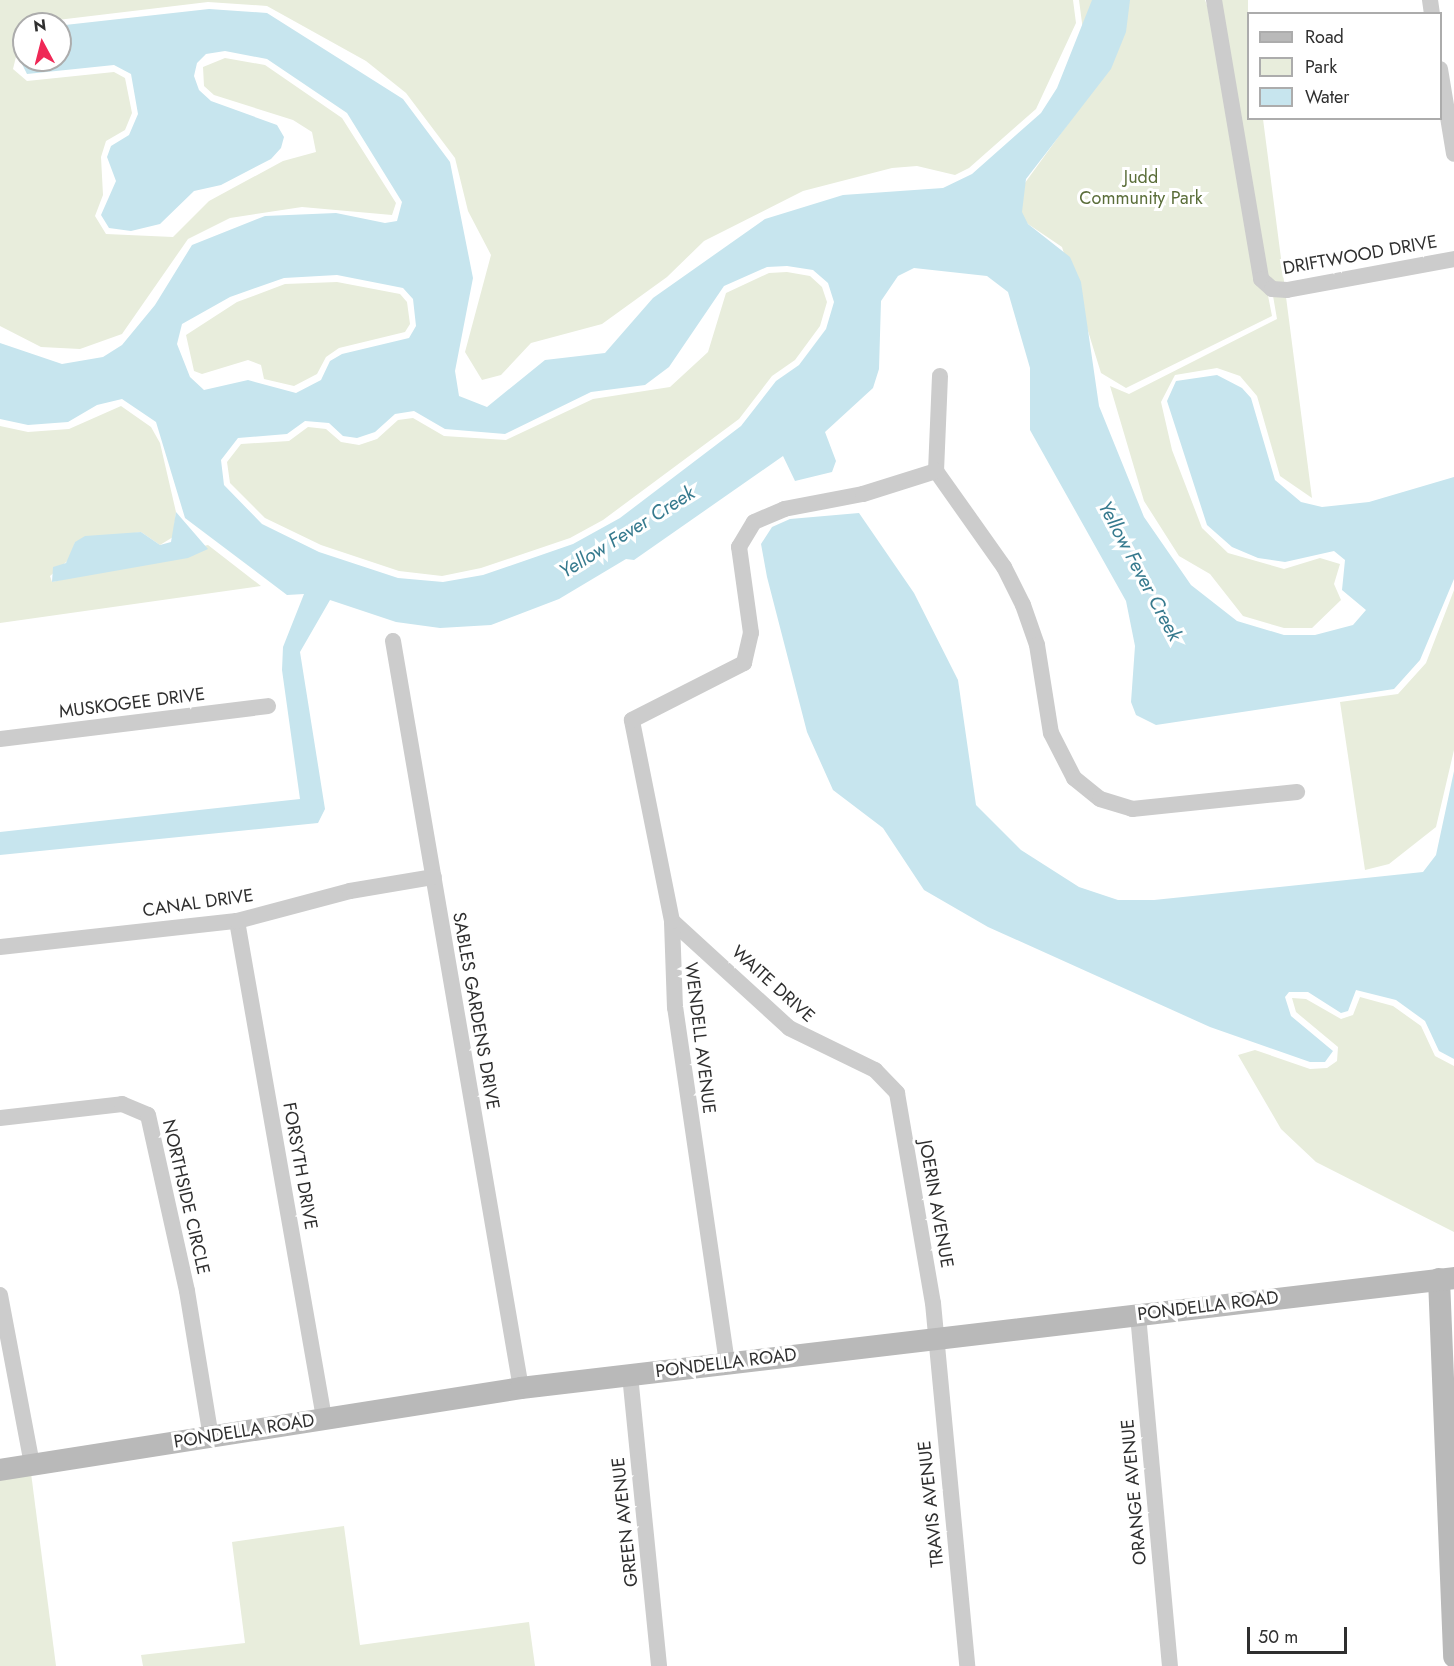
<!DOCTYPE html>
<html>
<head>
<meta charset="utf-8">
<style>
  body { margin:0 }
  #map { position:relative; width:1454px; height:1666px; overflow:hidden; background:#fff; font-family:Jost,sans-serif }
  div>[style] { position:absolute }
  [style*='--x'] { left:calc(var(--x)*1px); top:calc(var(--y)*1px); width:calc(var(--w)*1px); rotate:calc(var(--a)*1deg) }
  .green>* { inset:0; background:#e8eddc }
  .water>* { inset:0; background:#c7e5ee }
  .street>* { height:16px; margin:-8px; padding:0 8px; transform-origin:8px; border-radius:8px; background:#ccc }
  .secondary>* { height:22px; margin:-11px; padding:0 11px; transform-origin:11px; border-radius:11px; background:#b9b9b9 }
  span { translate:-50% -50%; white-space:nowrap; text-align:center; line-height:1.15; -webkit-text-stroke:6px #fff; paint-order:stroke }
  .park-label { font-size:18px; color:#5a6d39 }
  .street-label { font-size:18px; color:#2f2f2f }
  .water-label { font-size:20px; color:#367a8e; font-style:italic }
  .legend { position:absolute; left:1247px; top:12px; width:195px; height:108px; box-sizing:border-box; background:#fff; border:2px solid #acacac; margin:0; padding:8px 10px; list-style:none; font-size:18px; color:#2f2f2f }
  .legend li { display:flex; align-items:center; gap:12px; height:30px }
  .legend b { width:30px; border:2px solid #acacac }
  .north { position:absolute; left:12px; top:12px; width:60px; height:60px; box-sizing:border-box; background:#fff; border:2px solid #acacac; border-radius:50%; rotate:353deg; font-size:16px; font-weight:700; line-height:24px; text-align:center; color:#2f2f2f }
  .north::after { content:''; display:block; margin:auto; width:21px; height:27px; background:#ef2856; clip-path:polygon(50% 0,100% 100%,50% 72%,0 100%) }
  .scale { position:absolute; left:1247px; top:1627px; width:100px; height:27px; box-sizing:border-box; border:3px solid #2f2f2f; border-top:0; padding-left:8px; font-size:18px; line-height:21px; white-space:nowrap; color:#2f2f2f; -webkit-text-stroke:4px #fff; paint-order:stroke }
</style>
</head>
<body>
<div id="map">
  <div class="green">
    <div style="clip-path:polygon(0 0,1073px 0,1076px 23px,1036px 109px,969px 168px,955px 175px,917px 166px,892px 168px,803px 191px,704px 241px,667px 277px,602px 324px,531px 343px,501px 375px,482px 380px,465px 352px,491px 255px,468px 211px,455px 158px,406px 93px,366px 61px,267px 6px,208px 2px,24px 24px,13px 69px,27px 81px,114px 72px,125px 78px,132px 113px,125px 130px,106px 141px,101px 157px,103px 195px,95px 216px,106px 234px,173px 237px,209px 201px,283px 161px,316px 152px,312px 132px,293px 120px,214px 95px,204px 86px,203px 67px,225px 58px,265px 65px,342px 118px,396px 203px,392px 215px,302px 207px,230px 218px,188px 239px,122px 334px,80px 349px,41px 347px,0 326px)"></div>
    <div style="clip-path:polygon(1079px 0,1205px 0,1216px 29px,1272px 316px,1126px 388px,1101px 373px,1062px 247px,1028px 224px,1011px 202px,1091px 92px)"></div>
    <div style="clip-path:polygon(1211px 0,1248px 0,1248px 118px,1263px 119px,1312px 498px,1280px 476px,1257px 396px,1240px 376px,1217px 368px,1175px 375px,1161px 402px,1172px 450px,1202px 528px,1228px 553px,1284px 569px,1320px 558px,1340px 564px,1334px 584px,1341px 600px,1312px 628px,1284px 628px,1243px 616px,1210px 574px,1179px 556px,1144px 501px,1110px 386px,1129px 394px,1277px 319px,1272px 290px,1257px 255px)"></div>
    <div style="clip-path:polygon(787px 272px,810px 276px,822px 287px,827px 302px,820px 326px,795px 360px,772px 376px,739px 419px,603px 520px,570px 538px,481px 568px,442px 576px,399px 571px,321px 545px,265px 518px,230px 483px,227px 462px,241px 444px,289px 441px,308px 427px,326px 429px,341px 442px,359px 445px,377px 439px,398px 420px,413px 418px,444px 436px,506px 440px,593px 399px,670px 387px,708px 352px,726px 293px,769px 273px)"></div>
    <div style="clip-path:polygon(337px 282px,400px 294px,407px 302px,410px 324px,405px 332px,339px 348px,326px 357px,317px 374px,294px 386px,264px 379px,261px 365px,248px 360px,202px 374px,194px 371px,186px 335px,237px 302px,285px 284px)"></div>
    <div style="clip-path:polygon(121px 406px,151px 427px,160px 443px,176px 512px,173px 537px,160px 545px,141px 532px,75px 542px,72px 557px,50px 576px,52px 582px,208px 545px,261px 586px,0 623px,0 426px,28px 432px,69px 429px)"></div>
    <div style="clip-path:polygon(1454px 590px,1454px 750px,1436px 827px,1389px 864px,1365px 870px,1340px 702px,1398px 694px,1426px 663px)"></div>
    <div style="clip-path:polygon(1360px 997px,1393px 1006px,1421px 1026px,1435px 1056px,1454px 1066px,1454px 1232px,1316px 1162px,1281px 1129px,1238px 1055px,1255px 1050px,1310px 1069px,1327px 1068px,1337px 1061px,1338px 1047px,1296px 1012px,1292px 998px,1306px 999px,1341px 1019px,1353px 1015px)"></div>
    <div style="clip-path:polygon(31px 1473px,56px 1666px,0 1666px,0 1478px)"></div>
    <div style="clip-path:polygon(344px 1526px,360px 1645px,529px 1622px,535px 1666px,143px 1666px,141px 1655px,245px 1643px,232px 1542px)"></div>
  </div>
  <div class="water">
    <div style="clip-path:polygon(evenodd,1092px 0,1130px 0,1126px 32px,1111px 69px,1026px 179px,1022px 212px,1028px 224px,1070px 257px,1081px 282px,1099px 406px,1144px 517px,1191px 585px,1237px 621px,1284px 635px,1315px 635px,1353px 625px,1366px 610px,1342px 590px,1345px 560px,1334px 551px,1285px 562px,1258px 558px,1232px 547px,1207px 525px,1167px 401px,1176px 381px,1217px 375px,1242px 388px,1251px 398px,1275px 480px,1301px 502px,1322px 507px,1369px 502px,1454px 477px,1454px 579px,1420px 660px,1394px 689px,1156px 725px,1136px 715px,1131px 702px,1135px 646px,1126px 601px,1030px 430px,1030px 368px,1008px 292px,987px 276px,914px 268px,898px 276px,881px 301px,879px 369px,873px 388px,825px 432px,836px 461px,832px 472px,795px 481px,783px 456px,634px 560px,626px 559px,559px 599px,491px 625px,440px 628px,396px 622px,330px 600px,300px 652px,325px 809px,318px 823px,0 855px,0 832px,300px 799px,282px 670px,283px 647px,304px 594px,287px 595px,185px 518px,156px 422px,122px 399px,97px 405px,68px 422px,28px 425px,0 419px,0 343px,62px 364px,103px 357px,122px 345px,155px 305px,192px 245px,265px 216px,336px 213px,385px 223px,397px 221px,402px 202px,347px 113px,267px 59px,225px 51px,206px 54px,197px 63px,194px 76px,199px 90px,211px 101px,277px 125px,284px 137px,281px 148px,271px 159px,221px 185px,194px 191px,160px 224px,131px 231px,109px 228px,101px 215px,116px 181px,107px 157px,111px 146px,129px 135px,138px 114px,131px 74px,114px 65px,27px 74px,20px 60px,24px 54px,24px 60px,60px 60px,60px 27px,65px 25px,209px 9px,267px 13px,403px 99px,450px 162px,473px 278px,455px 371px,459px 396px,487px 407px,545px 360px,605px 353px,653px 298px,765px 219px,843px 195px,943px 188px,972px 174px,1041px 113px,1057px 88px,1092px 0,787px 266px,813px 270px,828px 283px,834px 302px,826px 329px,799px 365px,776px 381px,741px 426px,620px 518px,573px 544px,483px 575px,443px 582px,398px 578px,319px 552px,262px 524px,224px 485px,221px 460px,238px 438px,287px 434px,305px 421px,329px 423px,343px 436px,357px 438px,375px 432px,395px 414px,414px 411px,445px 429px,505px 434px,591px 392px,645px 385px,669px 367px,724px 286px,767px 267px,787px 266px,1092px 0,337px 275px,403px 288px,413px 299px,416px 326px,409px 338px,342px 354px,330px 361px,321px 380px,296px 393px,248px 380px,204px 390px,190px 377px,177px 344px,182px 324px,230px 297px,284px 278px,337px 275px)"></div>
    <div style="clip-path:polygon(176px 512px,208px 549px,188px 558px,52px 582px,53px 567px,66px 563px,75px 542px,85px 536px,141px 532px,160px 545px,171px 542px)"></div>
    <div style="clip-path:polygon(859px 513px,914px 593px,958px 680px,976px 805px,1021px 850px,1079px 887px,1118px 900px,1154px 900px,1423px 872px,1436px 855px,1454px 771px,1454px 1059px,1439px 1051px,1425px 1021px,1396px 1000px,1356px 990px,1348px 1011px,1341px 1013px,1308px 992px,1289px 992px,1285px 997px,1291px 1016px,1333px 1051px,1325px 1062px,1310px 1062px,1210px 1027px,988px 927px,924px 890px,883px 828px,833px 790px,807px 732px,767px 577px,761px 544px,772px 527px,790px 519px)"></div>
  </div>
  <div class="street">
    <div style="--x:1214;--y:0;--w:283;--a:80.4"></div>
    <div style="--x:1261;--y:279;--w:15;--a:42"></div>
    <div style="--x:1272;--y:289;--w:15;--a:4"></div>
    <div style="--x:1287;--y:290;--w:170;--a:-10.5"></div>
    <div style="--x:1430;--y:0;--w:14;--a:82"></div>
    <div style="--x:1440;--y:69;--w:86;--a:80.6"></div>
    <div style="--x:940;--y:376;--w:95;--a:92.4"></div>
    <div style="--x:936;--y:471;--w:118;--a:54.7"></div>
    <div style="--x:1004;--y:567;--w:42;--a:63.4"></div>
    <div style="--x:1023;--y:605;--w:42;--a:70.7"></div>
    <div style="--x:1037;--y:645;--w:89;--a:81"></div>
    <div style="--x:1051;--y:733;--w:51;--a:62.9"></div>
    <div style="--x:1074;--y:778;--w:33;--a:39"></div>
    <div style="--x:1100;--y:799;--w:34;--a:17"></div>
    <div style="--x:1132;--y:809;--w:166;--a:-5.9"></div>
    <div style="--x:393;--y:641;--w:758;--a:80.28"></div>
    <div style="--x:0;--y:739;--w:270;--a:-7"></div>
    <div style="--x:237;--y:921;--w:505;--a:80.07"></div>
    <div style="--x:672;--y:921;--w:159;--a:42.4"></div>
    <div style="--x:789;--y:1028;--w:96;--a:26"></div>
    <div style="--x:875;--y:1070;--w:32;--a:46"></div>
    <div style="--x:897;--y:1093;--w:213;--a:80.3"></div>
    <div style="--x:933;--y:1303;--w:365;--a:84.6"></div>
    <div style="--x:0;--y:947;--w:238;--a:-6.3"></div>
    <div style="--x:237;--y:921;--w:117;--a:-14.9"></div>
    <div style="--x:350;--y:891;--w:85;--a:-9.5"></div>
    <div style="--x:0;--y:1118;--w:123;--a:-6.5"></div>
    <div style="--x:122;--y:1104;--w:28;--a:23"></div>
    <div style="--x:148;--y:1115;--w:180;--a:77.5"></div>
    <div style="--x:187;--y:1291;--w:148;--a:80.7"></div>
    <div style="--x:0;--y:1295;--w:173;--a:79.3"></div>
    <div style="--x:1138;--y:1315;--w:352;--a:84.8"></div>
    <div style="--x:727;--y:1363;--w:359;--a:-98.3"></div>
    <div style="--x:675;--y:1008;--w:87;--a:-92"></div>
    <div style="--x:672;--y:921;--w:205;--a:-101.3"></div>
    <div style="--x:632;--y:720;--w:126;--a:-27"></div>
    <div style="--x:744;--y:663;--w:31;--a:-77"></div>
    <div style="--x:751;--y:633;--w:87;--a:-97.9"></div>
    <div style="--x:739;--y:547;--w:29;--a:-59"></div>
    <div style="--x:754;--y:522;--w:33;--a:-23"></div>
    <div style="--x:784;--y:509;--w:80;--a:-10.8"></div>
    <div style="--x:863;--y:494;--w:77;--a:-17.5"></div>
    <div style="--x:630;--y:1375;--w:292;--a:84.3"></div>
  </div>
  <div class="secondary">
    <div style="--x:1439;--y:1279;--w:378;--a:87.7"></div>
    <div style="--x:0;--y:1470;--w:527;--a:-8.94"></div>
    <div style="--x:521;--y:1388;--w:939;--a:-6.72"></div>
  </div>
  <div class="park-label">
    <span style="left:1141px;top:188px">Judd<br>Community Park</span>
  </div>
  <div class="street-label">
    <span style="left:1360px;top:255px;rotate:-10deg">DRIFTWOOD DRIVE</span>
    <span style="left:132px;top:703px;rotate:-7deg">MUSKOGEE DRIVE</span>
    <span style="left:198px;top:903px;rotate:-8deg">CANAL DRIVE</span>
    <span style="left:773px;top:984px;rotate:42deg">WAITE DRIVE</span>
    <span style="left:476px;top:1011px;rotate:80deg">SABLES GARDENS DRIVE</span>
    <span style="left:700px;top:1038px;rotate:83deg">WENDELL AVENUE</span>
    <span style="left:300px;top:1166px;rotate:80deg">FORSYTH DRIVE</span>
    <span style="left:186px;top:1197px;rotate:77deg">NORTHSIDE CIRCLE</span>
    <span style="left:936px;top:1204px;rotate:80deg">JOERIN AVENUE</span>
    <span style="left:1208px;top:1306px;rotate:-7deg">PONDELLA ROAD</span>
    <span style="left:726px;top:1363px;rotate:-7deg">PONDELLA ROAD</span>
    <span style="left:244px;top:1431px;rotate:-9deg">PONDELLA ROAD</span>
    <span style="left:1134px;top:1492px;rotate:-95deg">ORANGE AVENUE</span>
    <span style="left:931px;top:1504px;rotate:-96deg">TRAVIS AVENUE</span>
    <span style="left:625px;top:1522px;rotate:-96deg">GREEN AVENUE</span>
  </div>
  <div class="water-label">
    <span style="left:627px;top:532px;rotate:-32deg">Yellow Fever Creek</span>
    <span style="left:1140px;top:571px;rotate:62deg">Yellow Fever Creek</span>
  </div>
  <ul class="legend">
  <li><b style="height:8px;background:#b9b9b9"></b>Road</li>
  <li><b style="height:16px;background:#e8eddc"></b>Park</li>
  <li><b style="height:16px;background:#c7e5ee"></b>Water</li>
  </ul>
  <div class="north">N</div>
  <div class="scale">50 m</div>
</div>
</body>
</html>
